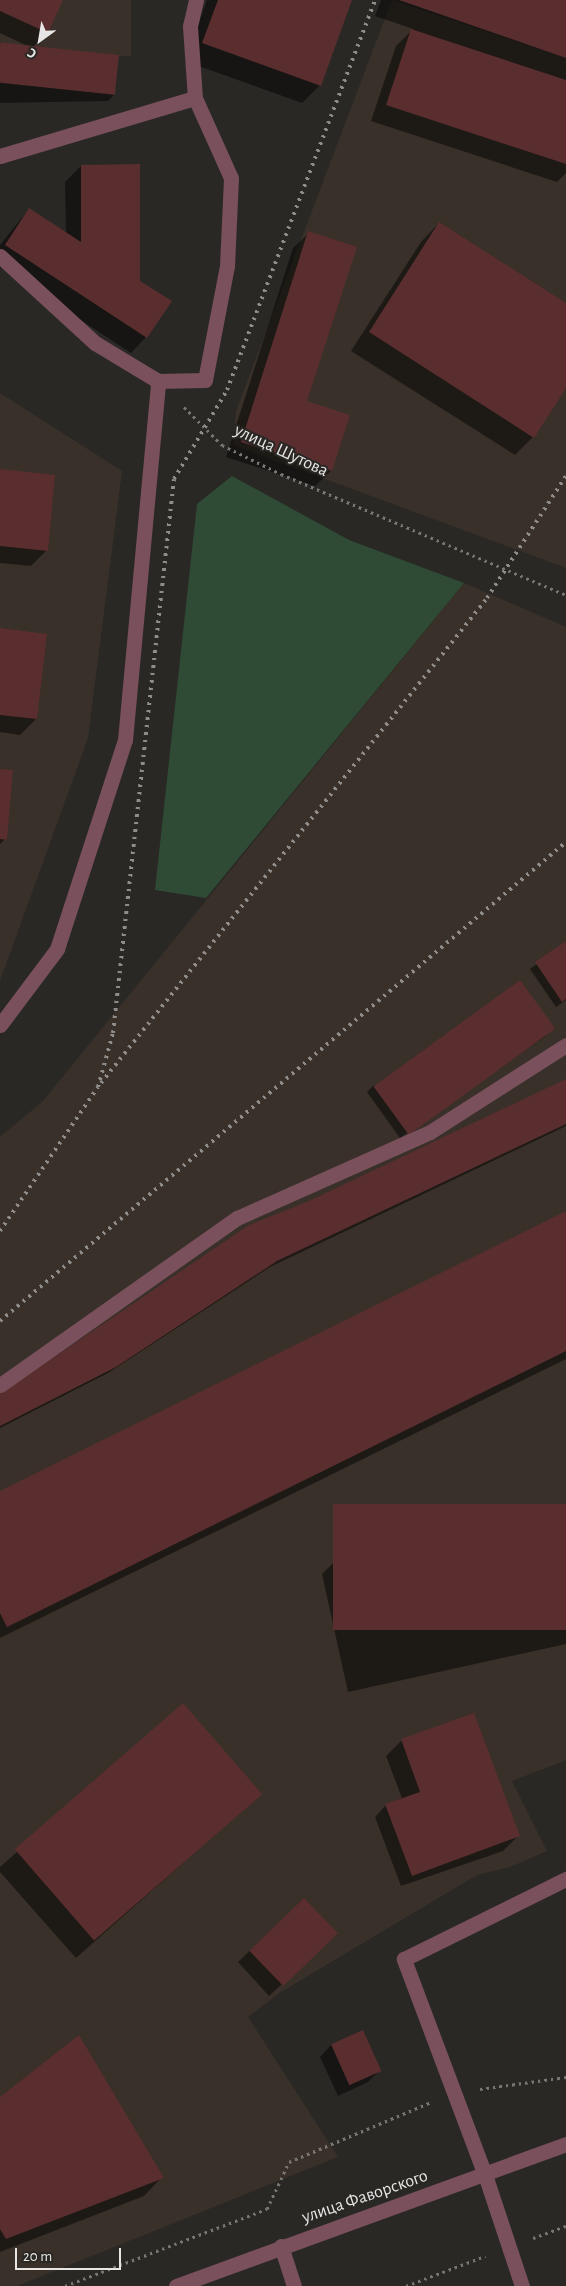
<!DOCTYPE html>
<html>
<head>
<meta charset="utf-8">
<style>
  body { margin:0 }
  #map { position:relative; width:566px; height:2286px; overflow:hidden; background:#2a2825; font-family:"Alegreya Sans",sans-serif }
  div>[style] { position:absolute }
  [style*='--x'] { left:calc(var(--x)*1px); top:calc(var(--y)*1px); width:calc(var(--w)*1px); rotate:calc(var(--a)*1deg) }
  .built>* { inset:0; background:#383029; transform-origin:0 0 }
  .green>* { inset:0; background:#2f4b36 }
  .shadow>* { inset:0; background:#0007 }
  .building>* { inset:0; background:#5a2e2e; transform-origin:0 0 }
  .path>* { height:3px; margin-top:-1.5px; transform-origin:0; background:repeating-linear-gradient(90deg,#787673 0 2.5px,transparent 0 6.5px) }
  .minor>* { height:15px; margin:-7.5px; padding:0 7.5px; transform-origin:7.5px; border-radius:7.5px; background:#79505b }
  .rail>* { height:4px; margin-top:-2px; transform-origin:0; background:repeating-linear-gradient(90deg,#8f8d8b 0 2.5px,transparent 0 7.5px) }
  span { translate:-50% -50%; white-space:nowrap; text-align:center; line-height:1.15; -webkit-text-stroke:4px #2a2825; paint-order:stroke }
  .street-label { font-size:18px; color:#e8e6e4 }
  .north { position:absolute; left:15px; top:15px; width:50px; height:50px; -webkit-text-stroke:4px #2a2825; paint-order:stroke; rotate:212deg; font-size:14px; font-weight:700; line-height:20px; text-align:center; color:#e8e6e4 }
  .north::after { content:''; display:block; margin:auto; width:18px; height:22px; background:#e8e6e4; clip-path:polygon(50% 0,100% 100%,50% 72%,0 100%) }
  .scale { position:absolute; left:15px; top:2248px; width:106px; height:22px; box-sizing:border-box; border:2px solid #e8e6e4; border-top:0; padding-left:6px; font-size:15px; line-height:18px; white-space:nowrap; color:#e8e6e4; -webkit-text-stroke:4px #2a2825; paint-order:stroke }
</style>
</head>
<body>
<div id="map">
  <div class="built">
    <div style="left:0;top:0;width:131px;height:56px"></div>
    <div style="clip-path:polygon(392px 0,566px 58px,566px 568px,233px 445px,236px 411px)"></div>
    <div style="clip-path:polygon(0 393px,122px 471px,88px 738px,0 981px)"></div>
    <div style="clip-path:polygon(464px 583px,566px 627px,566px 1760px,512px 1781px,547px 1851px,510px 1867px,477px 1875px,281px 1992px,248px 2017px,338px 2157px,17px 2286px,0 2286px,0 1137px,43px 1101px)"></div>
  </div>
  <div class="green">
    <div style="clip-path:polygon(232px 476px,349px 540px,464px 583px,206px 898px,155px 890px,197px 504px)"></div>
  </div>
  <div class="shadow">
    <div style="clip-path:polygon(0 0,62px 0,47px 32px,32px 48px,0 33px)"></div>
    <div style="clip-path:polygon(207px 0,350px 0,320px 85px,302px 103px,185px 61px)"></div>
    <div style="clip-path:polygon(381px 0,566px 0,566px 173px,557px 182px,371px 121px,396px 46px,413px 29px,375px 16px)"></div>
    <div style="clip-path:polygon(0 57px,114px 95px,108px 101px,0 103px)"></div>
    <div style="clip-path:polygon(81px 166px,139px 281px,146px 337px,131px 353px,0 267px,0 245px,29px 209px,66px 233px,65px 182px)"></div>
    <div style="clip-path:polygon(439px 223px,566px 304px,566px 386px,533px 437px,515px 455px,351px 351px,421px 242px)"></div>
    <div style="clip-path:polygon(309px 233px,306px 402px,349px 416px,331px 471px,315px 486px,226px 457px,293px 248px)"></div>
    <div style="clip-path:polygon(0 470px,47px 550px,31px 566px,0 563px)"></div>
    <div style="clip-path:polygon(0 629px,46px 635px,36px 719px,20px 735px,0 732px)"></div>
    <div style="clip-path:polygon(0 770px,5px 839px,0 844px)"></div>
    <div style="clip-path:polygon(566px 943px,566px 1000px,556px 1007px,530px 969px)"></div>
    <div style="clip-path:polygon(547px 1035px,400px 1138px,367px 1092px,373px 1086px)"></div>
    <div style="clip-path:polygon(566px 1080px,566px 1126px,270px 1267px,108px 1373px,0 1428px,0 1395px,310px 1202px)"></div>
    <div style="clip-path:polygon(566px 1213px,566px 1359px,0 1638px,0 1492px)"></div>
    <div style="clip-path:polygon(566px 1505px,566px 1644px,348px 1692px,322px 1574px,340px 1556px)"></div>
    <div style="clip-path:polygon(183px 1705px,261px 1794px,76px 1958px,0 1872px,0 1867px)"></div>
    <div style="clip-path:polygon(402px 1740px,518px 1836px,503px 1851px,401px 1886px,375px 1817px,386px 1805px,402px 1798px,386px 1756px)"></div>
    <div style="clip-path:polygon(304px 1899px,325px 1944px,269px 1996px,238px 1962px)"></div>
    <div style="clip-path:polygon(362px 2032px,379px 2071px,368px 2082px,338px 2096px,320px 2057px,331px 2045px)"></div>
    <div style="clip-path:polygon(0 2099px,162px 2177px,144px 2196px,0 2252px)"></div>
  </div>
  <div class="building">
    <div style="clip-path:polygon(0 0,63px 0,48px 33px,0 11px)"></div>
    <div style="clip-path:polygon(218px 0,352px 0,321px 86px,202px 43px)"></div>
    <div style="clip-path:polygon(399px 0,566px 0,566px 58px)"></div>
    <div style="clip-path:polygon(411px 29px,566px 80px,566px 164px,386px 105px)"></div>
    <div style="left:119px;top:55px;width:40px;height:119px;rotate:96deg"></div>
    <div style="clip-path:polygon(140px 164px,140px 281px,172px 301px,147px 338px,5px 245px,29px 208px,81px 242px,81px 165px)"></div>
    <div style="clip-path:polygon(439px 222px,566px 303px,566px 388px,534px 438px,369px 332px)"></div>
    <div style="clip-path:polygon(308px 231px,357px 247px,307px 401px,350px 415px,332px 471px,241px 442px)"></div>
    <div style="clip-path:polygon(0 469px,55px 475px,48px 551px,0 546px)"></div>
    <div style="clip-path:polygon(0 628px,47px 634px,37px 719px,0 715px)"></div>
    <div style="clip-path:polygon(0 769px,13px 770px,7px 840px,0 839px)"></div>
    <div style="clip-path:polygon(566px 941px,566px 999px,562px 1002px,535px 962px)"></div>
    <div style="left:520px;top:980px;width:60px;height:181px;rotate:54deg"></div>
    <div style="clip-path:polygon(566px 1079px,566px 1124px,277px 1261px,116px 1367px,0 1426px,0 1394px,249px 1225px,309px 1201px)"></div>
    <div style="clip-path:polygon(566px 1211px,566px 1351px,7px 1627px,0 1613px,0 1491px)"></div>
    <div style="left:566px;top:1504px;width:126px;height:233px;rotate:90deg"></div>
    <div style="left:183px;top:1703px;width:121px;height:223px;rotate:49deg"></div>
    <div style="clip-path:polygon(474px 1713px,520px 1836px,412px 1876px,385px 1804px,420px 1792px,401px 1739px)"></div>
    <div style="left:304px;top:1898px;width:49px;height:76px;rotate:46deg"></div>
    <div style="left:363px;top:2030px;width:45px;height:35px;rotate:66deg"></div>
    <div style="clip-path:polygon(79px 2035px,164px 2178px,6px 2239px,0 2229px,0 2097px)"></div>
  </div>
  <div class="path">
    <div style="--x:184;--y:407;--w:54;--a:45"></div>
    <div style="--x:222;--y:445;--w:66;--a:26.2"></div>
    <div style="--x:281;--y:474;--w:310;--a:23"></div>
    <div style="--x:480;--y:2089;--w:87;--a:-7.9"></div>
    <div style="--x:533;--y:2238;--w:35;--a:-20"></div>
    <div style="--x:65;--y:2286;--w:216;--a:-20.9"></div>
    <div style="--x:267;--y:2209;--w:52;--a:-64.9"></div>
    <div style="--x:289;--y:2162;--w:154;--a:-22.9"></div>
    <div style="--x:406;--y:2286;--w:85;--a:-20.8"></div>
  </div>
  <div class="minor">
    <div style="--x:0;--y:156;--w:203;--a:-16.6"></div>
    <div style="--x:0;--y:256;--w:129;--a:42.5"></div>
    <div style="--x:95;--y:343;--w:74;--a:31.1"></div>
    <div style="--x:158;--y:381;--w:47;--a:-1.2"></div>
    <div style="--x:205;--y:380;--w:116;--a:-79.1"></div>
    <div style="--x:227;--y:266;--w:88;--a:-87.4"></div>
    <div style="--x:231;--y:178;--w:88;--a:-114.2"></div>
    <div style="--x:195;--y:98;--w:72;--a:-94"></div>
    <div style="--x:190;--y:26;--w:27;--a:-77"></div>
    <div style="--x:0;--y:1025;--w:95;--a:-53.1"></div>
    <div style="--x:57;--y:949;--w:220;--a:-72"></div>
    <div style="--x:125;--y:740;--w:361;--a:-84.7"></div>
    <div style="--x:0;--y:1385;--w:290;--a:-35.2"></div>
    <div style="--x:237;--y:1218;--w:211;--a:-24"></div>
    <div style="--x:430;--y:1132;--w:161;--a:-32.6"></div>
    <div style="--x:281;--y:2246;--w:42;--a:72"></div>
    <div style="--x:176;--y:2286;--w:415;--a:-20"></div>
    <div style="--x:522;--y:2286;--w:117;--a:-108.4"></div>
    <div style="--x:485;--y:2175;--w:231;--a:-110.6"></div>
    <div style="--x:404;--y:1959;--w:181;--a:-26.3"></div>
  </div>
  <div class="rail">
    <div style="--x:101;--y:1083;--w:620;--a:-51.48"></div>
    <div style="--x:487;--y:598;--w:145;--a:-57.1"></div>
    <div style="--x:0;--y:1231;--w:174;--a:-55.8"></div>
    <div style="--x:98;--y:1087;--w:56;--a:-74.5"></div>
    <div style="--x:113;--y:1033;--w:557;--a:-83.72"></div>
    <div style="--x:174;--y:479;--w:104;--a:-59.2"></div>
    <div style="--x:227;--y:390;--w:417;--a:-69.2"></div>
    <div style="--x:0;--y:1321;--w:741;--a:-40.24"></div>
  </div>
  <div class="street-label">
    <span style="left:281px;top:451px;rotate:25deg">улица Шутова</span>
    <span style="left:365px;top:2197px;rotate:-19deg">улица Фаворского</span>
  </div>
  <div class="north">С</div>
  <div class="scale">20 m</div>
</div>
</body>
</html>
